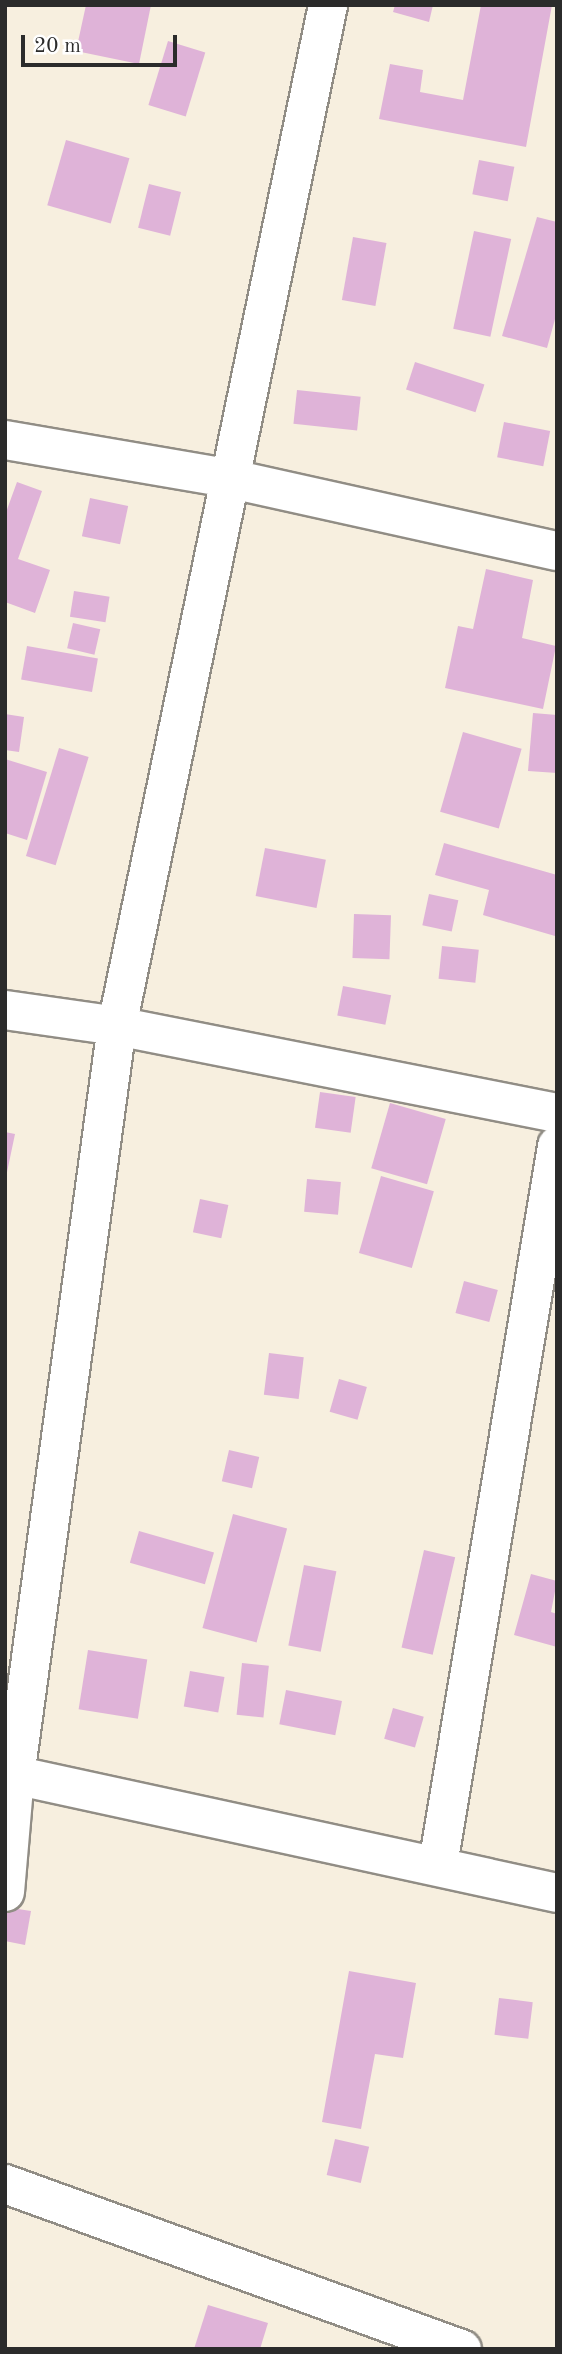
<!DOCTYPE html>
<html>
<head>
<meta charset="utf-8">
<style>
  body { margin:0 }
  #map { position:relative; width:562px; height:2354px; overflow:hidden; background:#f7efdf; font-family:"Old Standard TT",serif }
  div>[style] { position:absolute }
  [style*='--x'] { left:calc(var(--x)*1px); top:calc(var(--y)*1px); width:calc(var(--w)*1px); rotate:calc(var(--a)*1deg) }
  .building>* { inset:0; background:#dfb3d8; transform-origin:0 0 }
  .roads { filter:drop-shadow(2px 0 #918d85) drop-shadow(-2px 0 #918d85) drop-shadow(0 2px #918d85) drop-shadow(0 -2px #918d85) }
  .minor>* { height:38px; margin:-19px; padding:0 19px; transform-origin:19px; border-radius:19px; background:#fff }
  span { translate:-50% -50%; white-space:nowrap; text-align:center; line-height:1.15; -webkit-text-stroke:6px #fff; paint-order:stroke }
  .frame { position:absolute; inset:0; border:7px solid #2b2b2b; pointer-events:none }
  .scale { position:absolute; left:21px; top:35px; width:156px; height:32px; box-sizing:border-box; border:4px solid #2b2b2b; border-top:0; padding-left:9px; font-size:21px; line-height:24px; white-space:nowrap; color:#2b2b2b; -webkit-text-stroke:5px #fff; paint-order:stroke }
</style>
</head>
<body>
<div id="map">
  <div class="building">
    <div style="clip-path:polygon(86px 5px,151px 5px,139px 64px,76px 51px)"></div>
    <div style="clip-path:polygon(395px 5px,433px 5px,429px 22px,393px 12px)"></div>
    <div style="clip-path:polygon(481px 5px,552px 5px,526px 147px,379px 119px,390px 64px,423px 70px,420px 92px,463px 100px)"></div>
    <div style="left:168px;top:41px;width:39px;height:67px;rotate:17deg"></div>
    <div style="left:66px;top:140px;width:66px;height:68px;rotate:16deg"></div>
    <div style="left:479px;top:160px;width:36px;height:35px;rotate:11deg"></div>
    <div style="left:149px;top:184px;width:33px;height:45px;rotate:14deg"></div>
    <div style="clip-path:polygon(537px 217px,557px 222px,557px 312px,547px 348px,502px 336px)"></div>
    <div style="left:474px;top:231px;width:38px;height:100px;rotate:12deg"></div>
    <div style="left:353px;top:237px;width:34px;height:64px;rotate:10deg"></div>
    <div style="left:415px;top:362px;width:73px;height:29px;rotate:18deg"></div>
    <div style="left:297px;top:390px;width:64px;height:34px;rotate:6deg"></div>
    <div style="left:504px;top:422px;width:47px;height:36px;rotate:11deg"></div>
    <div style="clip-path:polygon(17px 482px,42px 491px,18px 559px,50px 570px,35px 613px,5px 602px,5px 515px)"></div>
    <div style="left:90px;top:498px;width:39px;height:39px;rotate:12deg"></div>
    <div style="clip-path:polygon(486px 569px,533px 580px,522px 638px,556px 646px,543px 709px,445px 688px,458px 626px,473px 629px)"></div>
    <div style="left:74px;top:591px;width:36px;height:26px;rotate:9deg"></div>
    <div style="left:73px;top:623px;width:28px;height:26px;rotate:13deg"></div>
    <div style="left:27px;top:646px;width:72px;height:34px;rotate:10deg"></div>
    <div style="clip-path:polygon(533px 713px,557px 715px,557px 773px,528px 771px)"></div>
    <div style="clip-path:polygon(5px 714px,24px 717px,19px 752px,5px 750px)"></div>
    <div style="left:463px;top:732px;width:61px;height:83px;rotate:16deg"></div>
    <div style="left:59px;top:748px;width:31px;height:113px;rotate:17deg"></div>
    <div style="clip-path:polygon(5px 759px,47px 772px,27px 840px,5px 833px)"></div>
    <div style="clip-path:polygon(444px 843px,557px 875px,555px 936px,483px 915px,489px 890px,435px 875px)"></div>
    <div style="left:265px;top:848px;width:62px;height:49px;rotate:11deg"></div>
    <div style="left:429px;top:894px;width:30px;height:32px;rotate:12deg"></div>
    <div style="left:354px;top:914px;width:37px;height:44px;rotate:2deg"></div>
    <div style="left:442px;top:946px;width:37px;height:33px;rotate:6deg"></div>
    <div style="left:343px;top:986px;width:49px;height:30px;rotate:11deg"></div>
    <div style="left:320px;top:1092px;width:36px;height:36px;rotate:8deg"></div>
    <div style="left:390px;top:1103px;width:58px;height:68px;rotate:16deg"></div>
    <div style="clip-path:polygon(5px 1132px,15px 1134px,6px 1177px,5px 1177px)"></div>
    <div style="left:381px;top:1176px;width:55px;height:80px;rotate:16deg"></div>
    <div style="left:307px;top:1179px;width:34px;height:33px;rotate:5deg"></div>
    <div style="left:200px;top:1199px;width:29px;height:34px;rotate:12deg"></div>
    <div style="left:464px;top:1281px;width:35px;height:33px;rotate:15deg"></div>
    <div style="left:269px;top:1353px;width:35px;height:42px;rotate:7deg"></div>
    <div style="left:339px;top:1379px;width:29px;height:34px;rotate:16deg"></div>
    <div style="left:229px;top:1450px;width:31px;height:32px;rotate:13deg"></div>
    <div style="left:233px;top:1514px;width:56px;height:118px;rotate:15deg"></div>
    <div style="left:139px;top:1531px;width:78px;height:33px;rotate:16deg"></div>
    <div style="left:424px;top:1550px;width:32px;height:100px;rotate:13deg"></div>
    <div style="left:304px;top:1565px;width:33px;height:82px;rotate:11deg"></div>
    <div style="clip-path:polygon(531px 1574px,557px 1581px,551px 1612px,557px 1614px,557px 1647px,514px 1635px)"></div>
    <div style="left:88px;top:1650px;width:60px;height:60px;rotate:9deg"></div>
    <div style="left:242px;top:1663px;width:27px;height:52px;rotate:6deg"></div>
    <div style="left:190px;top:1671px;width:35px;height:36px;rotate:10deg"></div>
    <div style="left:286px;top:1690px;width:57px;height:35px;rotate:11deg"></div>
    <div style="left:393px;top:1708px;width:32px;height:32px;rotate:16deg"></div>
    <div style="clip-path:polygon(5px 1907px,31px 1911px,25px 1945px,5px 1941px)"></div>
    <div style="clip-path:polygon(349px 1971px,416px 1983px,403px 2058px,375px 2054px,361px 2129px,322px 2122px)"></div>
    <div style="left:499px;top:1998px;width:34px;height:37px;rotate:7deg"></div>
    <div style="left:335px;top:2139px;width:35px;height:37px;rotate:13deg"></div>
    <div style="clip-path:polygon(208px 2305px,268px 2323px,260px 2349px,194px 2349px)"></div>
  </div>
  <div class="roads">
    <div class="minor">
      <div style="--x:5;--y:440;--w:225;--a:9.7"></div>
      <div style="--x:227;--y:478;--w:338;--a:12.5"></div>
      <div style="--x:5;--y:1010;--w:113;--a:8.1"></div>
      <div style="--x:117;--y:1026;--w:449;--a:11.2"></div>
      <div style="--x:5;--y:1773;--w:565;--a:12.26"></div>
      <div style="--x:438;--y:1865;--w:729;--a:-80.6"></div>
      <div style="--x:5;--y:1892;--w:116;--a:-85.1"></div>
      <div style="--x:15;--y:1776;--w:757;--a:-82.26"></div>
      <div style="--x:117;--y:1026;--w:1043;--a:-78.32"></div>
      <div style="--x:5;--y:2184;--w:486;--a:19.9"></div>
    </div>
  </div>
  <div class="frame"></div>
  <div class="scale">20 m</div>
</div>
</body>
</html>
